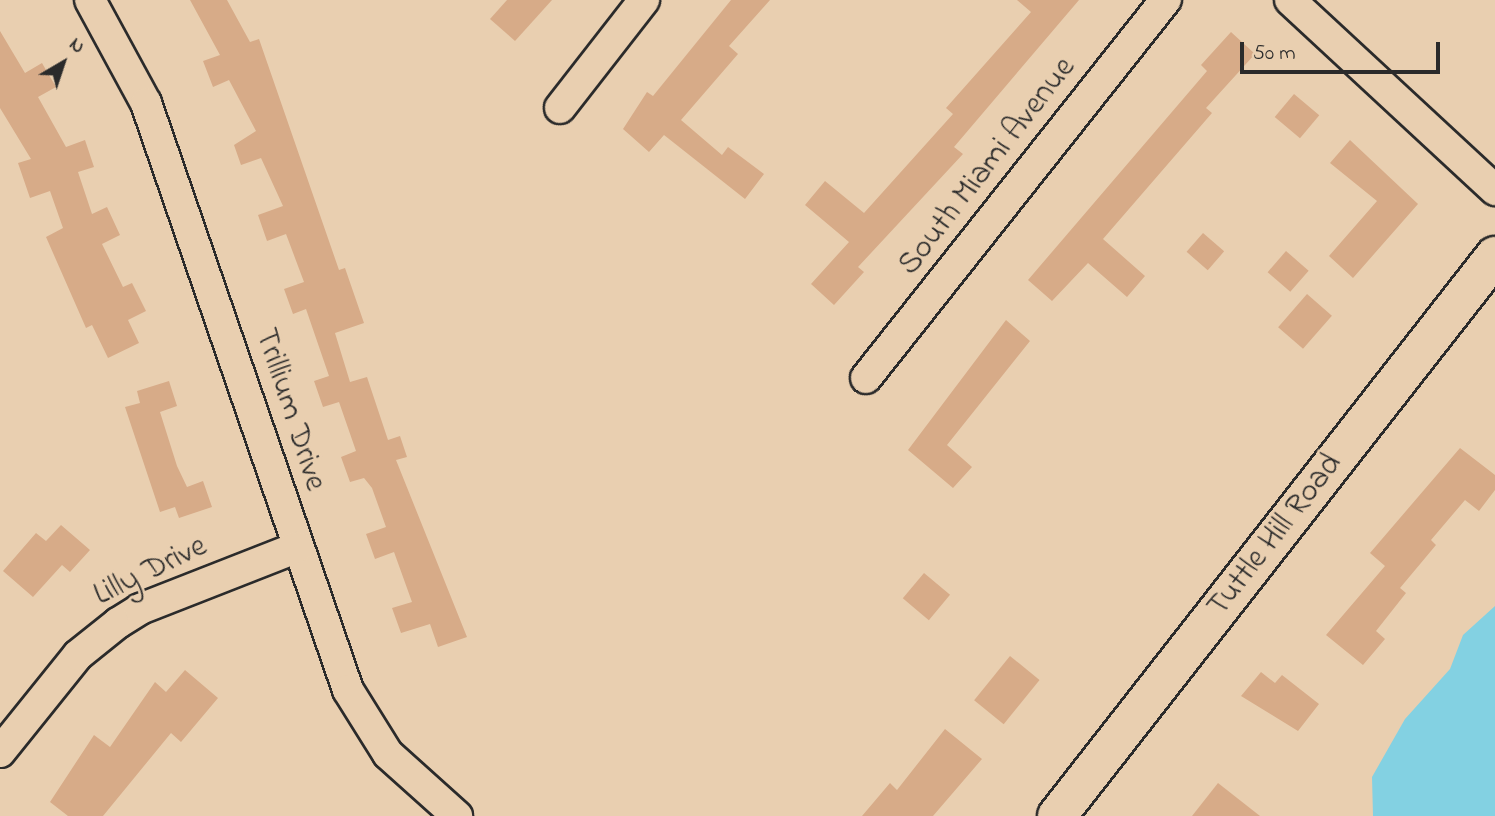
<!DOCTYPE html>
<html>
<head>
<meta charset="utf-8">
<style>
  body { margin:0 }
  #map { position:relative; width:1495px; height:816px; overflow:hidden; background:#e9cfb0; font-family:"Indie Flower",sans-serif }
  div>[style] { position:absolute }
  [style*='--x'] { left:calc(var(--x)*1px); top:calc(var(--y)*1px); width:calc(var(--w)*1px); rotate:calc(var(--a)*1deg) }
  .water>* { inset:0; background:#83d1e2 }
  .building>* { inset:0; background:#d7ab88; transform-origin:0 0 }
  .roads { filter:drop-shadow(2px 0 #2b2b2b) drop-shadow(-2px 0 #2b2b2b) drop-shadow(0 2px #2b2b2b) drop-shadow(0 -2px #2b2b2b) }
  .street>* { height:30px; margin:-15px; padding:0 15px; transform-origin:15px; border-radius:15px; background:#e9cfb0 }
  .secondary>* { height:38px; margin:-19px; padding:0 19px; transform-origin:19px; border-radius:19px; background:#e9cfb0 }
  span { translate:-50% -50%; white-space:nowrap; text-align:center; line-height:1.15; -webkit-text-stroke:5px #e9cfb0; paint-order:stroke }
  .street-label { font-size:32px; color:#2b2b2b }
  .north { position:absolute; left:28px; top:28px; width:70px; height:70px; -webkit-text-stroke:5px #e9cfb0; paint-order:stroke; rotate:39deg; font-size:19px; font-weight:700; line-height:28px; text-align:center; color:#2b2b2b }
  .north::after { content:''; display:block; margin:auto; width:24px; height:32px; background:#2b2b2b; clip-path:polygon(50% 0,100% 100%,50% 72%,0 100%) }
  .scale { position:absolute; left:1240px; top:42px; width:200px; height:32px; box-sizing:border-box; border:4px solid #2b2b2b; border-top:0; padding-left:9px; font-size:21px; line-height:24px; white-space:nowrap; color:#2b2b2b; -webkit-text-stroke:5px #e9cfb0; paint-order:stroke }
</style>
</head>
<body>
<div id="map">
  <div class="water">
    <div style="clip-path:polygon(1495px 606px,1495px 816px,1373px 816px,1372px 777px,1405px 719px,1450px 669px,1463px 635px)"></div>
  </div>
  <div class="building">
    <div style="clip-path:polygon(190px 0,227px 0,250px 42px,259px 39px,339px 270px,345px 268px,364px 323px,335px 333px,350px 382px,367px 377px,388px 440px,400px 436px,407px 457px,396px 460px,467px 637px,438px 647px,430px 624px,401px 633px,392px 608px,412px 602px,394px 552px,375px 559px,366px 534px,386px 527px,372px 488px,364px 478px,350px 482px,341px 457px,356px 451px,339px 402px,323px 407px,314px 381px,329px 376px,306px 309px,293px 314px,284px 289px,304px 282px,286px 234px,267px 241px,258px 215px,283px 206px,261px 158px,241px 165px,234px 145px,256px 131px,229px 80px,213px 87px,203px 61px,220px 55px)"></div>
    <div style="clip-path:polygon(507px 0,552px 0,515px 41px,490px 19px)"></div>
    <div style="clip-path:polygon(731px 0,770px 0,729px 46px,738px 54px,681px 120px,722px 155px,728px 147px,764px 174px,745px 199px,664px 135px,649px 152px,623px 129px,647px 92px,653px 96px)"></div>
    <div style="clip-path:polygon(1017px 0,1079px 0,954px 147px,963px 154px,858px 267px,864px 272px,834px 305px,811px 284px,849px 242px,805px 205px,825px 181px,864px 213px,953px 114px,946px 108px,1031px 12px)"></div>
    <div style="clip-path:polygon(0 31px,25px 73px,42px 63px,56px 87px,38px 97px,66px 147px,85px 140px,94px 167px,78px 172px,92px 214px,107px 207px,120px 235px,102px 244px,123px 287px,132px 283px,146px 311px,128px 320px,139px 343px,108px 358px,92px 325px,86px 328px,46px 237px,63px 228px,50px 191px,30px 198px,18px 163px,31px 159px,0 108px)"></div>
    <div style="clip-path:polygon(1231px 32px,1255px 54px,1206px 108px,1212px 113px,1103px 239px,1145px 276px,1127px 297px,1088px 263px,1052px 301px,1028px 280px,1207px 71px,1201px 65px)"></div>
    <div style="left:1294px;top:94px;width:33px;height:30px;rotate:40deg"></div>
    <div style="clip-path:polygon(1350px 140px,1418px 204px,1353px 278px,1329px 256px,1377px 201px,1330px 163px)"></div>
    <div style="left:1203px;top:233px;width:28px;height:25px;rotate:41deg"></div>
    <div style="left:1286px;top:251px;width:30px;height:28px;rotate:41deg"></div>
    <div style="left:1307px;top:294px;width:33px;height:44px;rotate:41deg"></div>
    <div style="clip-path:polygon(1006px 320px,1030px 341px,947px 445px,972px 467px,953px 488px,908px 450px)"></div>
    <div style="clip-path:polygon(169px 381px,177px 406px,160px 412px,177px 466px,187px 487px,203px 481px,212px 507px,179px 518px,175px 507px,160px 512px,125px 407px,140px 403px,137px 391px)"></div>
    <div style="clip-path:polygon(1460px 448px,1495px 475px,1495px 490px,1479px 511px,1465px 500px,1431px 540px,1436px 545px,1400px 588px,1406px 593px,1376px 631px,1385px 639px,1363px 665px,1326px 635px,1385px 566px,1370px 553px)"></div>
    <div style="clip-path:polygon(61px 525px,90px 550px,70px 572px,62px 565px,33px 597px,3px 571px,36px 533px,46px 541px)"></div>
    <div style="left:924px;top:573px;width:34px;height:33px;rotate:40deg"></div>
    <div style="left:1010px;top:656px;width:38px;height:57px;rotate:39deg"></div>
    <div style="clip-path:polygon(185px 670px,218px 698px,181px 742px,171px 733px,103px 816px,68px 816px,50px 802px,94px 735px,110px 747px,155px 682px,166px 692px)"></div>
    <div style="clip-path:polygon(1261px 672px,1275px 683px,1282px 675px,1319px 704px,1298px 731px,1241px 696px)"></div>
    <div style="clip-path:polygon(945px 729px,982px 759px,933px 816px,862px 816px,890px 783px,897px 790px)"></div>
    <div style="clip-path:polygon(1218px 783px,1260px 816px,1192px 816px)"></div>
  </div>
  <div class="roads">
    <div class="street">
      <div style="--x:90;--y:0;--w:117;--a:61.5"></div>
      <div style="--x:146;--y:103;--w:621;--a:71.01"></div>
      <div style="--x:348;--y:690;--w:75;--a:58"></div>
      <div style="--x:388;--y:754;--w:93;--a:41.9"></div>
      <div style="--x:1290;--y:0;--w:280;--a:42.8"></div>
      <div style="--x:560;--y:108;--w:137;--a:-52.1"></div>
      <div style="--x:866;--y:378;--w:483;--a:-51.6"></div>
      <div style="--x:0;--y:752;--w:124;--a:-51.2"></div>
      <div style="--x:78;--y:655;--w:51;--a:-38.7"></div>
      <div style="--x:118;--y:623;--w:26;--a:-32"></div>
      <div style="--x:140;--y:609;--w:170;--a:-21.4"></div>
    </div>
    <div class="secondary">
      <div style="--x:1057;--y:816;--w:711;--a:-51.97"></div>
    </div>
  </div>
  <div class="street-label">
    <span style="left:988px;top:167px;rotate:-52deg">South Miami Avenue</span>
    <span style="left:289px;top:410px;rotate:72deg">Trillium Drive</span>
    <span style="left:1276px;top:536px;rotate:-52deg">Tuttle Hill Road</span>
    <span style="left:151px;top:572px;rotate:-26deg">Lilly Drive</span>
  </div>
  <div class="north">N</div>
  <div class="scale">50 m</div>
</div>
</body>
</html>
